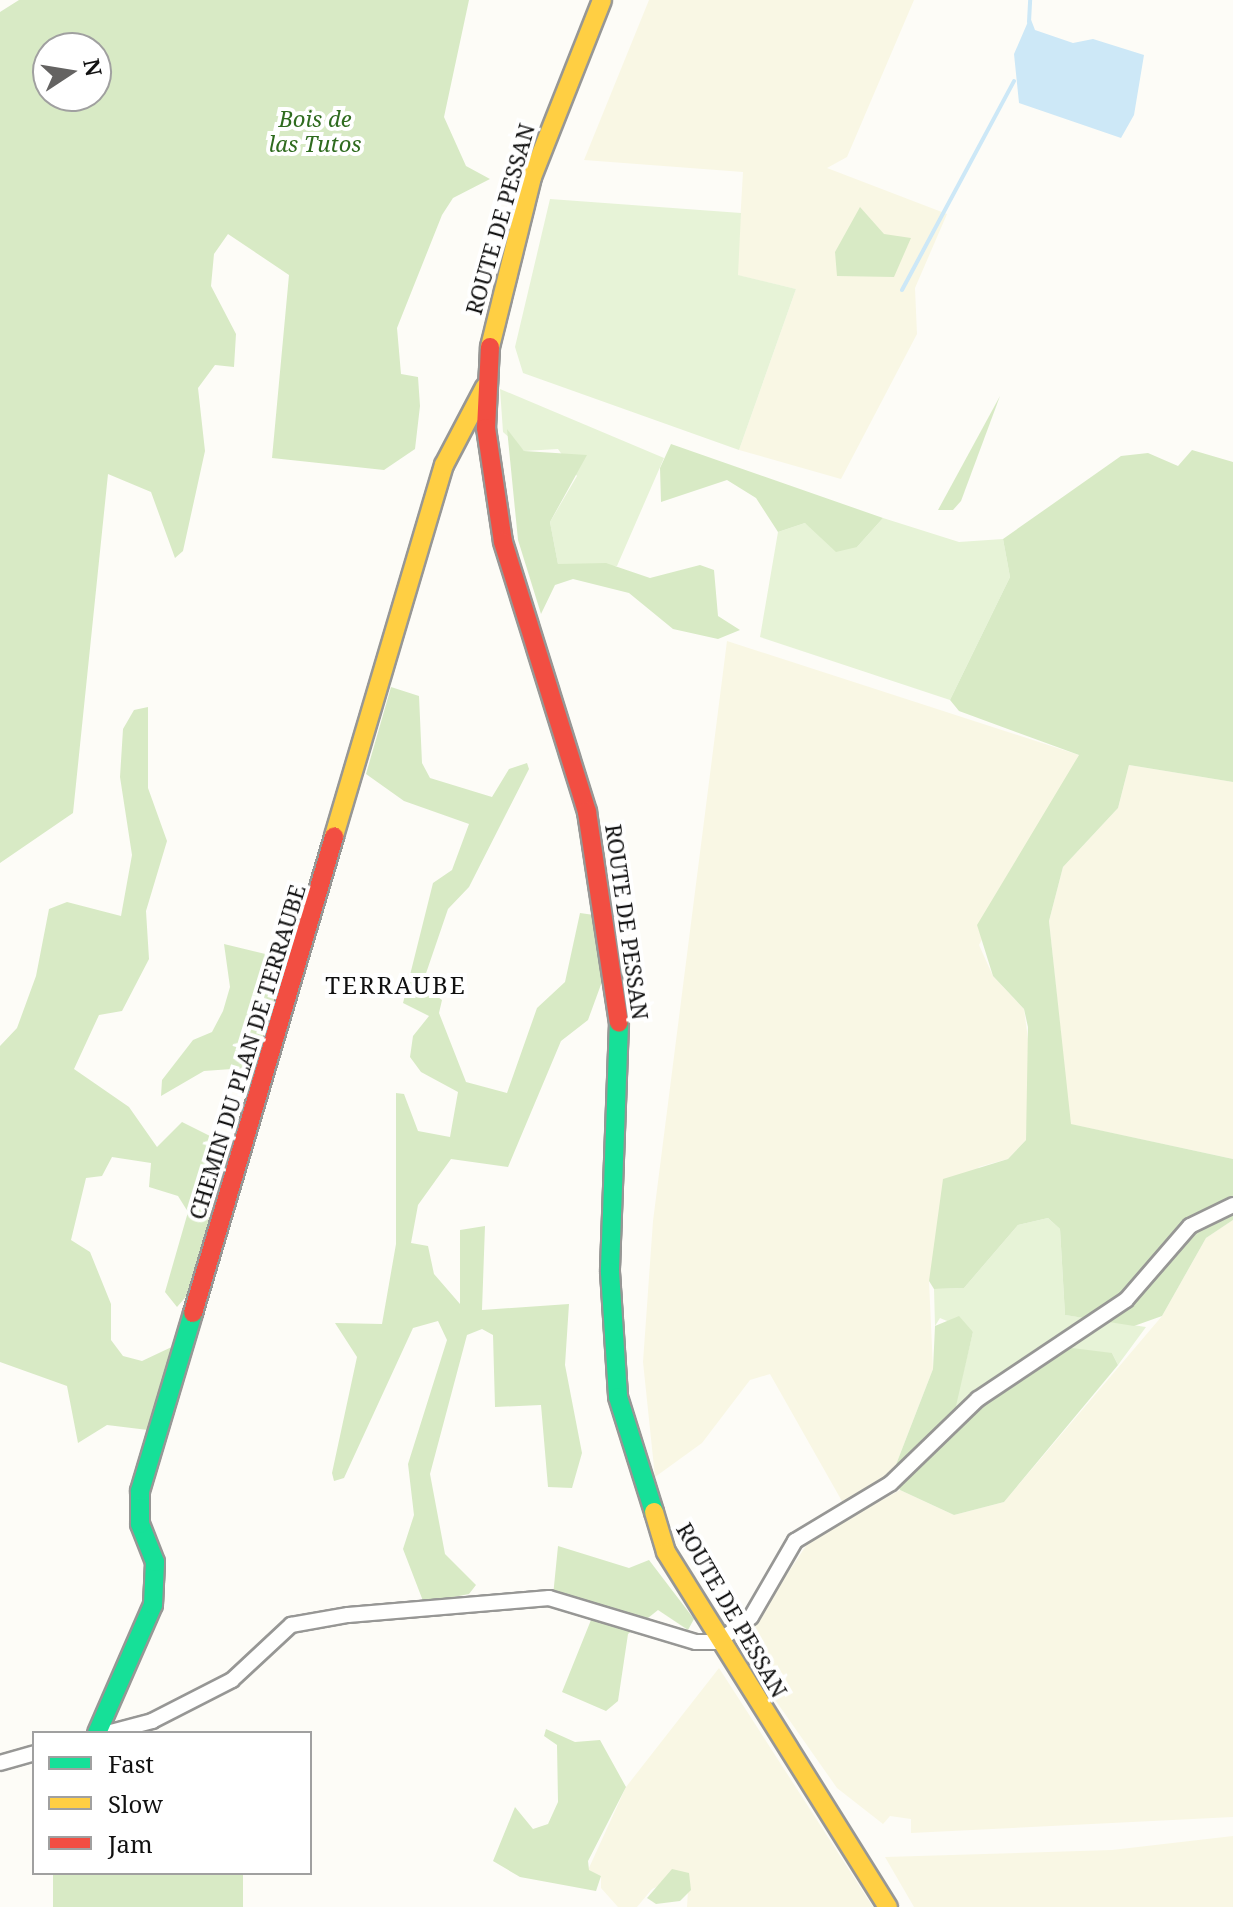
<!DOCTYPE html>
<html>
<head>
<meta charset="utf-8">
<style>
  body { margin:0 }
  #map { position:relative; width:1233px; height:1907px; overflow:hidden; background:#fdfcf7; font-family:"Noto Serif",serif }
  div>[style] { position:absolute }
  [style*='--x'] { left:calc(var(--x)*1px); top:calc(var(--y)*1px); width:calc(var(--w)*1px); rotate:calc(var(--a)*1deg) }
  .farmland>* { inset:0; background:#f9f7e4 }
  .green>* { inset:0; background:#e7f3d7 }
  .forest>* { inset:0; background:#d8eac5; transform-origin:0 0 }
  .water>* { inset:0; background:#cde8f7 }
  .stream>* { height:4px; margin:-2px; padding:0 2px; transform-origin:2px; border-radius:2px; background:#cde8f7 }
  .roads { filter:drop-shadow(2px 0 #979795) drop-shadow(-2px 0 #979795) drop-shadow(0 2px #979795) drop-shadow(0 -2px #979795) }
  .street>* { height:14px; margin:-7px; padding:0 7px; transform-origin:7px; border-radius:7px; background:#fffffe }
  .fast>* { height:18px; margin:-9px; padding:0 9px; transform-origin:9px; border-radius:9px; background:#16e098 }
  .slow>* { height:18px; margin:-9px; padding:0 9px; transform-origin:9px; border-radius:9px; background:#ffcf43 }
  .jam>* { height:18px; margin:-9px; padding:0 9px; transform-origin:9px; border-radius:9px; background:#f24e42 }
  span { translate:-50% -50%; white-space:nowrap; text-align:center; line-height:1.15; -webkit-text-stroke:8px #fff; paint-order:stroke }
  .park-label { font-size:22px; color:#2f6b1f; font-style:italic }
  .street-label { font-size:22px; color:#111 }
  .neighbourhood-label { font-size:24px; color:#111; letter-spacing:2px }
  .legend { position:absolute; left:32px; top:1731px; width:280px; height:144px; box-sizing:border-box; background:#fff; border:2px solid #a0a0a0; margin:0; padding:10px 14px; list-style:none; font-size:24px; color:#111 }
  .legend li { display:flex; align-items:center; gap:16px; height:40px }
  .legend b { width:40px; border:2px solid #a0a0a0 }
  .north { position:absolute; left:32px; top:32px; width:80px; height:80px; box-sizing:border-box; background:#fff; border:2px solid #a0a0a0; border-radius:50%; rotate:78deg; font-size:22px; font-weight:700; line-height:32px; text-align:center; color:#111 }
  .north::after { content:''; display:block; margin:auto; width:28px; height:36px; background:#646362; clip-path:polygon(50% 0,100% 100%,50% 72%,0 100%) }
</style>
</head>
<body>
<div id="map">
  <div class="farmland">
    <div style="clip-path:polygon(649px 0,914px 0,847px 157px,827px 168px,947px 214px,915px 288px,917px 334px,841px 479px,739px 450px,796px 289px,737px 275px,743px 172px,584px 160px)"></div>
    <div style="clip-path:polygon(727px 641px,1079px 755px,979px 945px,993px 976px,1024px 1009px,1031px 1062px,1026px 1140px,1008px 1159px,979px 1167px,929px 1281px,933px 1369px,892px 1475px,843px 1503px,770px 1374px,750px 1380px,702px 1443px,655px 1477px,643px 1362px,653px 1221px)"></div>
    <div style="clip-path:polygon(1129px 765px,1233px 782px,1233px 1159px,1070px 1124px,1049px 921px,1063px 867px,1118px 808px)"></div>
    <div style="clip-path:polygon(1233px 1220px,1233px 1817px,911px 1833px,911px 1819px,890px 1816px,883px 1824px,837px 1788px,738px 1647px,810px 1540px,900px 1490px,954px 1515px,1004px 1502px,1162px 1316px,1206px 1238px)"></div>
    <div style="clip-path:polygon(719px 1668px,873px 1907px,687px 1907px,689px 1873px,652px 1889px,637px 1907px,618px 1907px,601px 1888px,601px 1876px,588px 1870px,626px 1787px)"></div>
    <div style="clip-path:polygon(1233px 1836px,1233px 1907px,914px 1907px,885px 1857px,1112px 1850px)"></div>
  </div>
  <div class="green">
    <div style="clip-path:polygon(550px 199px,741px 213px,738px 275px,796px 289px,739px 450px,523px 373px,515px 347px)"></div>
    <div style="clip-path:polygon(500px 389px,664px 458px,617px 566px,558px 564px,550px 522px,577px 476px,558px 449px,524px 451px,503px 432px)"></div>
    <div style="clip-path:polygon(883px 518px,959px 542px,1003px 539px,1010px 577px,950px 700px,760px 637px,778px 532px,805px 523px,857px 547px)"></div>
    <div style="clip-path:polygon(1048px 1218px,1060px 1229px,1065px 1315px,1146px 1327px,1118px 1365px,1112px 1353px,965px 1419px,955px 1406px,973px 1332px,940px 1318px,935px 1326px,934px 1289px,964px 1288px,1018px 1225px)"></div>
  </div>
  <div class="forest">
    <div style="clip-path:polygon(evenodd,19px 0,469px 0,444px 117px,466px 166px,490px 179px,453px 198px,442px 215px,397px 328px,401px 374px,418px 377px,420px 406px,415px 449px,384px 470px,272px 458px,289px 275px,228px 234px,214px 254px,211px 286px,236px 334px,234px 367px,215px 365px,198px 388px,205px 451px,183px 551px,175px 558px,151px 492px,108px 474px,73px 813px,0 863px,0 12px,19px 0,48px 48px,96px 48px,96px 96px,48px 96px,48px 48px)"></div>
    <div style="clip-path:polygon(860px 207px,884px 234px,911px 238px,894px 277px,837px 276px,835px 252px)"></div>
    <div style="clip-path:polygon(1000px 396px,961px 501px,953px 510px,938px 510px)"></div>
    <div style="clip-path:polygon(507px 429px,524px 451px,587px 455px,550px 522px,558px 564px,606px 563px,650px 578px,700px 565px,714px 570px,718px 616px,740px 630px,718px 639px,673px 629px,629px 593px,573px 579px,555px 585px,541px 614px,518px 540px)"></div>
    <div style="clip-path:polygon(671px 444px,883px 518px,857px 547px,836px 552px,805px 523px,778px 532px,756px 498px,727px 480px,661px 502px,660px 468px)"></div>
    <div style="clip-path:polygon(1192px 450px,1233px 462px,1233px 782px,1129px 765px,1118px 808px,1063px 867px,1049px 921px,1071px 1124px,1233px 1159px,1233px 1220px,1206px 1238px,1162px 1316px,1134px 1326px,1065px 1315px,1060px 1229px,1048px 1218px,1018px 1225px,964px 1288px,934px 1289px,929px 1281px,943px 1179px,1008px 1159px,1026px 1140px,1028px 1027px,1024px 1009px,993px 976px,977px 925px,1079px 755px,959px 711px,950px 700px,1010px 577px,1003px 539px,1121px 456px,1148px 453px,1178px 466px)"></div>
    <div style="clip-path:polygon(391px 687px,419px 696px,422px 763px,430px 778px,492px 797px,509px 769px,527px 763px,529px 769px,469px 887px,448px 909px,422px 985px,442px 1000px,439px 1013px,466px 1082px,507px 1093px,537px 1008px,565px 982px,580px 913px,594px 915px,603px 979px,588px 1020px,561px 1041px,508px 1167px,451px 1159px,418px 1205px,411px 1243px,428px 1246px,434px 1274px,460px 1304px,460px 1230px,485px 1226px,482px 1310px,569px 1304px,565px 1365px,582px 1453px,572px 1488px,548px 1487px,541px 1405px,495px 1407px,493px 1335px,482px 1329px,467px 1335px,430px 1474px,445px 1554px,476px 1585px,469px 1594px,433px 1601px,423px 1601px,403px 1549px,414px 1515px,408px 1464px,447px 1340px,438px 1321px,413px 1328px,344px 1478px,334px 1481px,332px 1473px,357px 1357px,335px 1323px,382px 1324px,396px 1244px,396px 1093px,404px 1094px,418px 1131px,450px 1137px,458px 1092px,421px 1072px,410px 1057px,413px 1036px,429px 1016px,403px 1003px,433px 883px,452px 870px,469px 824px,404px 801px,366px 774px)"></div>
    <div style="clip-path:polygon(148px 707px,148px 788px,167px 841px,146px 911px,149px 959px,122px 1011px,99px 1015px,74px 1069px,129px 1107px,157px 1147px,182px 1122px,234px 1148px,197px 1284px,177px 1307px,165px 1292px,188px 1212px,178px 1196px,149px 1187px,151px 1163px,112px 1157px,102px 1176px,86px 1178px,71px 1240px,90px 1252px,111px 1304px,111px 1340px,123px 1356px,142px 1361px,178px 1344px,148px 1430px,107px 1425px,78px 1443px,67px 1386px,0 1362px,0 1046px,17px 1028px,36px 976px,49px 909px,67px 902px,121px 916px,132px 855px,120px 777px,123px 729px,134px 710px)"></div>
    <div style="clip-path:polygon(224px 944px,290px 960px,260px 1067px,204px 1071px,161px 1096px,162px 1080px,193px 1040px,212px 1032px,223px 1011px,230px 987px)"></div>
    <div style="clip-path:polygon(959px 1316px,973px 1332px,956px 1406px,965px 1419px,1064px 1347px,1112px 1353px,1118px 1365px,1004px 1502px,954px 1515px,900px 1490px,892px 1475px,933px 1369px,935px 1326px)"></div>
    <div style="clip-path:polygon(558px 1546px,629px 1568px,649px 1560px,694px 1619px,688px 1630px,658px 1610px,628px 1634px,618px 1701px,606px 1711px,562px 1692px,593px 1615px,552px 1606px)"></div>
    <div style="clip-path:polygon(546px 1729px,575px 1742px,600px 1740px,626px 1787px,588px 1861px,589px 1870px,601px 1876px,596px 1891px,520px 1877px,493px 1861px,515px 1807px,533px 1829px,548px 1824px,558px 1802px,557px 1745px,544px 1736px)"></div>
    <div style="clip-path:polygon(672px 1869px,689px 1873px,691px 1890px,680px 1901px,656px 1904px,647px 1898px)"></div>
    <div style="left:53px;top:1873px;width:190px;height:34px"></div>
  </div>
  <div class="water">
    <div style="clip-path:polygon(1030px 17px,1035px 30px,1073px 43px,1093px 39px,1144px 55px,1134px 115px,1121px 138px,1019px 103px,1014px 54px)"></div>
  </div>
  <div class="stream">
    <div style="--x:1029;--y:22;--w:22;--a:-87"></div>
    <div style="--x:902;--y:290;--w:237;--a:-61.8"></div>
  </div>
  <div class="roads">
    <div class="street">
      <div style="--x:107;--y:1733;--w:47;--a:-14.9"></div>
      <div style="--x:152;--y:1721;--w:90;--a:-27.1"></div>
      <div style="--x:232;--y:1680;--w:81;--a:-43"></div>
      <div style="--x:291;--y:1625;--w:58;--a:-10"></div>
      <div style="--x:348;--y:1615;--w:202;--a:-4.8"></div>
      <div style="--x:549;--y:1598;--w:153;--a:16.7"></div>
      <div style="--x:696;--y:1642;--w:22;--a:0"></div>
      <div style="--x:718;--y:1642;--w:41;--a:-37.1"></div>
      <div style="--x:751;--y:1617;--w:88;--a:-59.9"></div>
      <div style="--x:795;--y:1541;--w:112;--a:-31.1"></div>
      <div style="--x:891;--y:1483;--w:121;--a:-44"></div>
      <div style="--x:978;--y:1399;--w:178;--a:-33.8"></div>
      <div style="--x:1126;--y:1300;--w:98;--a:-49.1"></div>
      <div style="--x:1190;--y:1226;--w:48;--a:-26"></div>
      <div style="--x:0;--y:1763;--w:35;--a:-16"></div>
    </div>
    <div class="fast">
      <div style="--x:619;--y:1023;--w:249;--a:92.1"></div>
      <div style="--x:610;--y:1272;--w:125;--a:86.3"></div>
      <div style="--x:618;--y:1397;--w:121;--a:72.6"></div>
      <div style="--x:97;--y:1733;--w:140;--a:-66.4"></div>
      <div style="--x:153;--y:1605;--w:43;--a:-87.3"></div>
      <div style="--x:155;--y:1562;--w:41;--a:-111.5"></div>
      <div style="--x:140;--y:1524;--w:33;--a:-90"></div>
      <div style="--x:140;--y:1491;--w:186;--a:-73.4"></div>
    </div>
    <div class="slow">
      <div style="--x:490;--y:347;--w:175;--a:-76.1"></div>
      <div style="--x:532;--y:177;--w:190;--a:-68.4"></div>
      <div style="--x:334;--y:836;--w:387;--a:-73.5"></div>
      <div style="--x:444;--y:465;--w:88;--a:-62.3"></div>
      <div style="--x:654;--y:1512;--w:42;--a:73.3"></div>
      <div style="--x:666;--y:1552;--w:419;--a:58"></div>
    </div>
    <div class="jam">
      <div style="--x:490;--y:347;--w:81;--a:92.8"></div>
      <div style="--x:486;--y:428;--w:115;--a:81.5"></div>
      <div style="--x:503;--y:542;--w:283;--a:72.7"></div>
      <div style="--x:587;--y:812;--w:213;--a:81.4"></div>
      <div style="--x:193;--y:1313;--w:497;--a:-73.5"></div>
    </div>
  </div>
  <div class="park-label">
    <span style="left:315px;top:131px">Bois de<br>las Tutos</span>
  </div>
  <div class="street-label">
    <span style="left:500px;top:219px;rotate:-74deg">ROUTE DE PESSAN</span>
    <span style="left:627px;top:922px;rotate:82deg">ROUTE DE PESSAN</span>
    <span style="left:247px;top:1052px;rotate:-73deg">CHEMIN DU PLAN DE TERRAUBE</span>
    <span style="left:732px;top:1610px;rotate:60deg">ROUTE DE PESSAN</span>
  </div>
  <div class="neighbourhood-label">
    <span style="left:396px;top:985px">TERRAUBE</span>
  </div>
  <ul class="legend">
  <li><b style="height:10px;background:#16e098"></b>Fast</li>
  <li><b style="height:10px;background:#ffcf43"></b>Slow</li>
  <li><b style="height:10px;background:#f24e42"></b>Jam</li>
  </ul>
  <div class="north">N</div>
</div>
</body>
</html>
